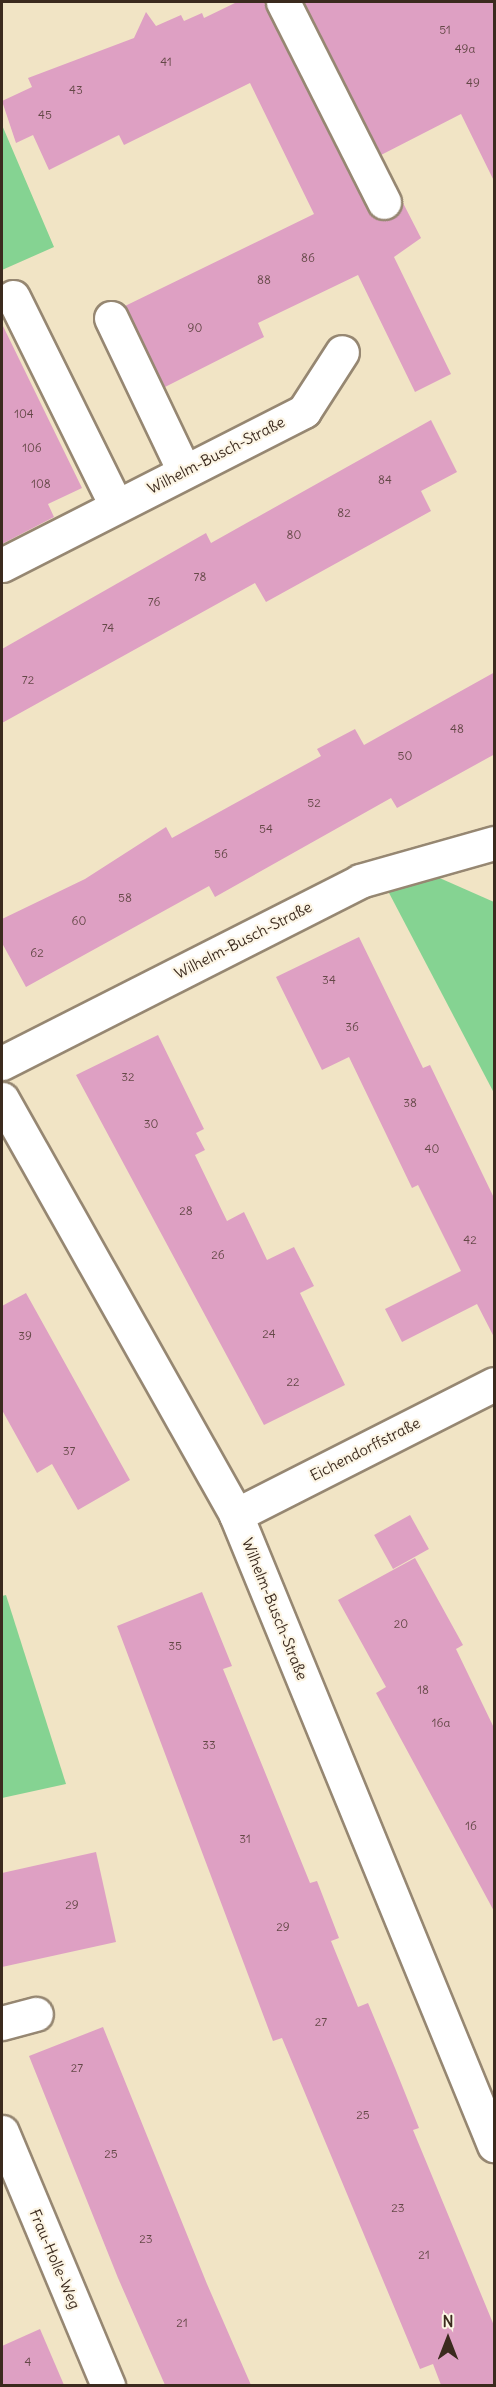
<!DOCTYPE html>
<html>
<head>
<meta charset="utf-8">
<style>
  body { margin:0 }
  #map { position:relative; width:496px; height:2387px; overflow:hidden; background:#f1e4c5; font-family:Delius,sans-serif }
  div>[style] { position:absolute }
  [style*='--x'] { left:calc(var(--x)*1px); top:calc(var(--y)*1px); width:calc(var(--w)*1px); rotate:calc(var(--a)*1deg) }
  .green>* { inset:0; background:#85d392 }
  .building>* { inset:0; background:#dea0c3; transform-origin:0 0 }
  .roads { filter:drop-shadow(2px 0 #968772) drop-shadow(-2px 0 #968772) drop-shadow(0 2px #968772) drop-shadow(0 -2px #968772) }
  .minor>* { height:33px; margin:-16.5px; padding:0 16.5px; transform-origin:16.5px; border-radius:16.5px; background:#fff }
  span { translate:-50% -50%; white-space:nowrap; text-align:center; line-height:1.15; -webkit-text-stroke:4.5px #fcf5e5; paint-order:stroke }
  .number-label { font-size:12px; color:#644847 }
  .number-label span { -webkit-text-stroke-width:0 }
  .street-label { font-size:15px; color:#3b2a1e }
  .frame { position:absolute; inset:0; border:3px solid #3b2a1e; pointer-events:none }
  .north { position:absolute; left:418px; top:2309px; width:60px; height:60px; -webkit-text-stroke:4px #fcf5e5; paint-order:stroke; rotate:0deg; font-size:16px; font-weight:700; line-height:24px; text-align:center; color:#3b2a1e }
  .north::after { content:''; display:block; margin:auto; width:21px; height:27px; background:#3b2a1e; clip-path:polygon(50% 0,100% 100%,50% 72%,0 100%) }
</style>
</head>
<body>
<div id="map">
  <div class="green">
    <div style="clip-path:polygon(2px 125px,54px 247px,2px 270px,2px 124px)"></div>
    <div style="clip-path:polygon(426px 872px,494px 902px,494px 1093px,388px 891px)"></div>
    <div style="clip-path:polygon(6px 1595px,66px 1784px,2px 1798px,2px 1596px)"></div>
  </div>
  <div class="building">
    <div style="clip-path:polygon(237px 2px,264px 2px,368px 211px,374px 218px,392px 219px,402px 201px,421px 238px,394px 257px,451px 374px,415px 392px,358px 275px,258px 323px,264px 337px,165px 387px,125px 306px,314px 214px,250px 83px,124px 145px,119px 135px,49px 170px,33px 135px,16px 143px,2px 101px,32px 87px,28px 78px,134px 38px,146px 12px,156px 26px,181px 15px,184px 21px,202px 13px,204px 18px)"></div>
    <div style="clip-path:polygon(304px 2px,495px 2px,495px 183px,461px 114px,381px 155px)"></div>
    <div style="clip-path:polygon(2px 324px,82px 488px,48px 504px,54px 517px,2px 544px)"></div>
    <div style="clip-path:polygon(431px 420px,457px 472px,421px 491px,431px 511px,266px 602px,255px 583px,2px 723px,2px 649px,206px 533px,211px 543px)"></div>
    <div style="clip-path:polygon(495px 672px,495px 754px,397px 808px,391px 798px,215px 897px,209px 886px,26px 987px,2px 943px,2px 919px,85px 879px,166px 827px,172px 838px,321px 756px,317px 749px,355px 729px,364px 745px)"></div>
    <div style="clip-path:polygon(359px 937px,423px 1068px,430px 1065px,495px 1200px,495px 1339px,477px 1304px,402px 1342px,385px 1309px,461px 1271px,418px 1185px,412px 1188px,349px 1057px,322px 1070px,276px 977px)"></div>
    <div style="clip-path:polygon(158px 1035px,204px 1129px,196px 1133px,205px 1150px,195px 1155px,227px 1221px,244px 1212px,267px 1260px,294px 1247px,314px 1286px,300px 1293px,345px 1385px,264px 1425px,76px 1075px)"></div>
    <div style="clip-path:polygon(26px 1293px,130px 1480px,78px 1510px,52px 1464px,37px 1473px,2px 1410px,2px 1306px)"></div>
    <div style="left:410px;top:1515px;width:39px;height:41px;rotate:61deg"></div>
    <div style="clip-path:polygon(415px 1558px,463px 1645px,456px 1649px,495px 1730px,495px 1913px,376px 1693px,386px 1687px,338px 1600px)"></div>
    <div style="clip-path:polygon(202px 1592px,232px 1666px,223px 1669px,310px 1883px,317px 1881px,339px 1938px,331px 1941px,358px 2007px,368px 2003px,395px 2068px,419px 2128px,413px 2130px,495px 2328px,495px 2385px,441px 2385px,433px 2364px,420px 2369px,282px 2038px,273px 2041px,117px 1626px)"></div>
    <div style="clip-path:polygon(96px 1852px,116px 1942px,2px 1967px,2px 1873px)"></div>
    <div style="clip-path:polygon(103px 2027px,207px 2284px,251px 2385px,165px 2385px,118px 2278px,29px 2056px)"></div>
    <div style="clip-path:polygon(40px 2329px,64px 2385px,2px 2385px,2px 2346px)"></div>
  </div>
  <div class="roads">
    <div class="minor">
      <div style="--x:283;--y:2;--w:224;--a:63.2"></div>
      <div style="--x:13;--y:297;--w:232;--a:63.7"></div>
      <div style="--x:111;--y:318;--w:170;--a:64.5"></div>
      <div style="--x:2;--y:565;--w:339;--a:-27"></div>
      <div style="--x:304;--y:411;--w:70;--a:-57.2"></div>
      <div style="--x:2;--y:1063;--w:402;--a:-26.9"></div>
      <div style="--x:360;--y:881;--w:139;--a:-15.8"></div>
      <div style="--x:2;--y:1099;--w:477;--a:60.6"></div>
      <div style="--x:236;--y:1515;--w:681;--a:67.73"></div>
      <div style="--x:236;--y:1515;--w:289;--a:-26.9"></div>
      <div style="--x:2;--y:2023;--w:35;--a:-15"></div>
      <div style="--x:2;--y:2132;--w:275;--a:67.3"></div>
    </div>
  </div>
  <div class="number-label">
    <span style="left:445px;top:30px">51</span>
    <span style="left:465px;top:49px">49a</span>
    <span style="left:166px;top:62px">41</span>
    <span style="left:473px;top:83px">49</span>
    <span style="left:76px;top:90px">43</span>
    <span style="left:45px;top:115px">45</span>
    <span style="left:308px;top:258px">86</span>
    <span style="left:264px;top:280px">88</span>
    <span style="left:195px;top:328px">90</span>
    <span style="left:24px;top:414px">104</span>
    <span style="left:32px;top:448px">106</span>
    <span style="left:385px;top:480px">84</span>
    <span style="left:41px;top:484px">108</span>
    <span style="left:344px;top:513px">82</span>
    <span style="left:294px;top:535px">80</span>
    <span style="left:200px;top:577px">78</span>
    <span style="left:154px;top:602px">76</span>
    <span style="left:108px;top:628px">74</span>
    <span style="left:28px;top:680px">72</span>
    <span style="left:457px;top:729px">48</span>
    <span style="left:405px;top:756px">50</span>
    <span style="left:314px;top:803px">52</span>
    <span style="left:266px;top:829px">54</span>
    <span style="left:221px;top:854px">56</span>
    <span style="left:125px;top:898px">58</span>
    <span style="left:79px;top:921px">60</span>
    <span style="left:37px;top:953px">62</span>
    <span style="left:329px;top:980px">34</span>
    <span style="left:352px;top:1027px">36</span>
    <span style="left:128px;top:1077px">32</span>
    <span style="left:410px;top:1103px">38</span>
    <span style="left:151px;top:1124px">30</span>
    <span style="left:432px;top:1149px">40</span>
    <span style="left:186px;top:1211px">28</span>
    <span style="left:470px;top:1240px">42</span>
    <span style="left:218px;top:1255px">26</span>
    <span style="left:269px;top:1334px">24</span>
    <span style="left:25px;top:1336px">39</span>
    <span style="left:293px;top:1382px">22</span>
    <span style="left:69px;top:1451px">37</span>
    <span style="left:401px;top:1624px">20</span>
    <span style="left:175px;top:1646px">35</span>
    <span style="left:423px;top:1690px">18</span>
    <span style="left:441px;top:1723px">16a</span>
    <span style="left:209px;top:1745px">33</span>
    <span style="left:471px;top:1826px">16</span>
    <span style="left:245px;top:1839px">31</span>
    <span style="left:72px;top:1905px">29</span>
    <span style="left:283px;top:1927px">29</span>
    <span style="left:321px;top:2022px">27</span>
    <span style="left:77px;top:2068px">27</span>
    <span style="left:363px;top:2115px">25</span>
    <span style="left:111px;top:2154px">25</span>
    <span style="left:398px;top:2208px">23</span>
    <span style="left:146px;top:2239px">23</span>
    <span style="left:424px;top:2255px">21</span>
    <span style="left:182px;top:2323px">21</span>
    <span style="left:28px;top:2362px">4</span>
  </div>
  <div class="street-label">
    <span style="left:216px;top:455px;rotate:-27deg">Wilhelm-Busch-Straße</span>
    <span style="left:243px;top:940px;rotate:-27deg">Wilhelm-Busch-Straße</span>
    <span style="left:365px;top:1449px;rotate:-27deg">Eichendorffstraße</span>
    <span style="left:275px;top:1609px;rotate:68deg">Wilhelm-Busch-Straße</span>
    <span style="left:55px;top:2259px;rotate:67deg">Frau-Holle-Weg</span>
  </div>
  <div class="frame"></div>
  <div class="north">N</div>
</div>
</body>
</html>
